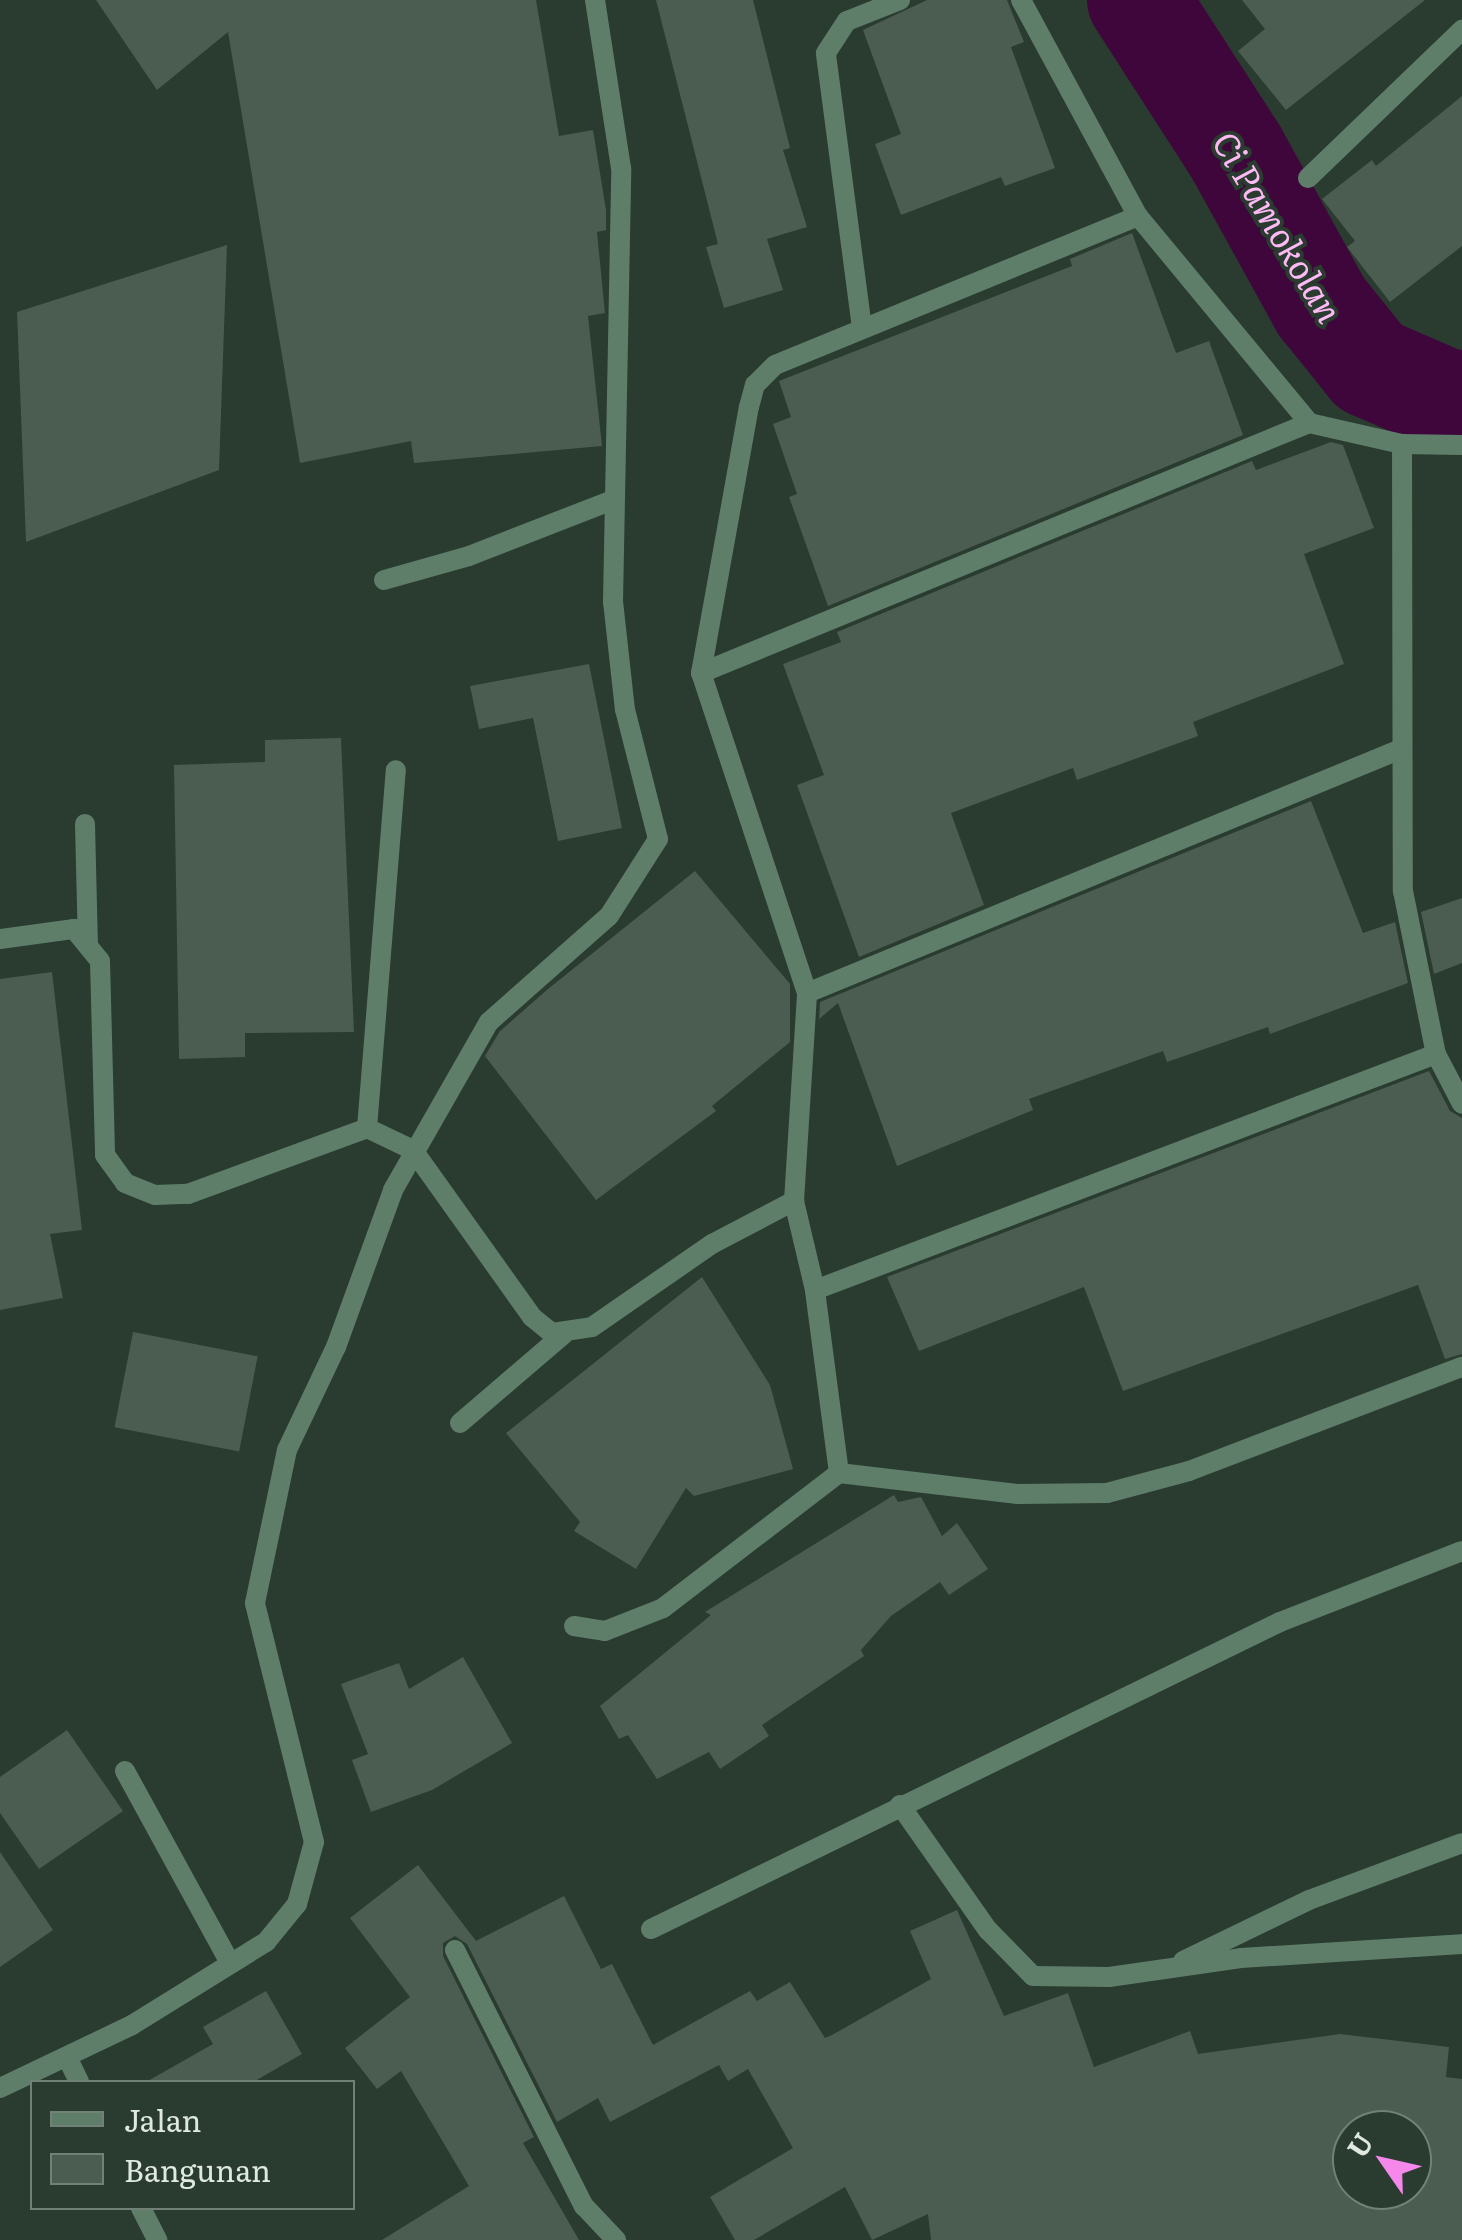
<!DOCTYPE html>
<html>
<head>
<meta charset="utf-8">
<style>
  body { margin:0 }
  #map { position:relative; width:1462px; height:2240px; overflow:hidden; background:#2a3b30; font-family:Literata,serif }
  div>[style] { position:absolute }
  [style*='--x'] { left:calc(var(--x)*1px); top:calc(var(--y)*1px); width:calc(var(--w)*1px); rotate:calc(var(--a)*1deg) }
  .river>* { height:102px; margin:-51px; padding:0 51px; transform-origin:51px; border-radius:51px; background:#3f063b }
  .building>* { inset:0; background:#4b5c51; transform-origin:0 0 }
  .service>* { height:20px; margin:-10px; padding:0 10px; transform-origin:10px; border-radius:10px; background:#5e7e6a }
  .minor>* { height:20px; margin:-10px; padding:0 10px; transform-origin:10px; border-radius:10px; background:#5e7e6a }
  span { translate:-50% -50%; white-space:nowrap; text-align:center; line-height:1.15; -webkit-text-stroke:8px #2a3b30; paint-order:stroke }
  .water-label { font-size:35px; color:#ffbaf5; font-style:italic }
  .legend { position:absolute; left:30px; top:2080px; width:325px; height:130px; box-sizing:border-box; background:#2a3b30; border:2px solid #728177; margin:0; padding:12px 18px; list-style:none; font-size:30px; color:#dfe9e2 }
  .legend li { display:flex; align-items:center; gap:20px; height:50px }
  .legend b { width:50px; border:2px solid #728177 }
  .north { position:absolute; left:1332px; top:2110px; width:100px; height:100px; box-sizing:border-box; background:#2a3b30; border:2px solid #728177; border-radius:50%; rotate:304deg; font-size:28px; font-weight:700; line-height:40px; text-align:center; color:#dfe9e2 }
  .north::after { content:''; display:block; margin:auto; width:35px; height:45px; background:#f788eb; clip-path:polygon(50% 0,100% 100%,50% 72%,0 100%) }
</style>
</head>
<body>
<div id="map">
  <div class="river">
    <div style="--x:1138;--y:0;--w:181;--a:57.2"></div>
    <div style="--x:1236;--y:152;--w:176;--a:61.1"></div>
    <div style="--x:1321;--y:306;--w:78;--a:51.2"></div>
    <div style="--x:1370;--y:367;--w:84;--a:23.2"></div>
    <div style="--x:1447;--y:400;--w:15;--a:4"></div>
  </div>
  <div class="building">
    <div style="clip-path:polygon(96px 0,536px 0,559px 136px,593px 130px,606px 210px,606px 230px,597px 232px,605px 313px,588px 316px,602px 446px,414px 463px,411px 441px,300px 463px,228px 32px,157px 90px)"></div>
    <div style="clip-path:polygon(656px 0,753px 0,790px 148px,783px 150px,807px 227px,767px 239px,783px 290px,724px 308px,706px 247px,718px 244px)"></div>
    <div style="clip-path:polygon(927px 0,1007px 0,1024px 42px,1011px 47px,1055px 168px,1005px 186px,1001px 177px,901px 215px,875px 144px,901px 134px,863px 30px)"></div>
    <div style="clip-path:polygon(1242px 0,1425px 0,1286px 110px,1238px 51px,1265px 29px)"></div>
    <div style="clip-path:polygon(1462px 96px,1462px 246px,1390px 302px,1347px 247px,1355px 241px,1322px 199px,1372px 160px,1376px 166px)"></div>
    <div style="clip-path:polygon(1132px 233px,1176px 353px,1209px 341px,1243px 435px,828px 606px,789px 497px,797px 494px,773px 424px,791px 417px,779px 381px,1072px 266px,1070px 259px)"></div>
    <div style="clip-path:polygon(227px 245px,219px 470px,26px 542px,17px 312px)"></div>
    <div style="clip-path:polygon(1331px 442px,1343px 445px,1374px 528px,1304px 554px,1344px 664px,1193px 722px,1198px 736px,1077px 780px,1073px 768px,951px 813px,984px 905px,859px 957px,797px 785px,824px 775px,783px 664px,841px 642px,837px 632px,1252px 461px,1256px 470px)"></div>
    <div style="clip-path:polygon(589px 664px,622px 828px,558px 841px,533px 718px,479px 729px,470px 686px)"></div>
    <div style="clip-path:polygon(341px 738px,354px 1032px,245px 1033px,245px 1057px,179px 1059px,174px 765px,265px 762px,265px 740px)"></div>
    <div style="clip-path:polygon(1311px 801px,1363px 933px,1395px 922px,1408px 983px,1270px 1034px,1268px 1027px,1167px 1062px,1163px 1051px,1029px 1099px,1033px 1110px,897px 1166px,838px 1003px,819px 1019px,820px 1002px)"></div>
    <div style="clip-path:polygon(695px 871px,790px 984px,790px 1042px,712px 1106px,716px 1111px,596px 1200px,485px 1056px,500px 1031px,548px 989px)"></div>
    <div style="clip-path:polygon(1462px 898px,1462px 963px,1434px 974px,1421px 912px)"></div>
    <div style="clip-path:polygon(52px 972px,82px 1230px,50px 1234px,63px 1298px,0 1310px,0 979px)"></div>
    <div style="clip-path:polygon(1429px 1071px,1450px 1111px,1462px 1118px,1462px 1354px,1445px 1359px,1418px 1285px,1123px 1391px,1084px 1287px,919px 1351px,887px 1277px)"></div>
    <div style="clip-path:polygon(702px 1277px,770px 1385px,793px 1469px,694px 1496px,686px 1488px,636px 1569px,574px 1531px,580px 1522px,506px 1433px)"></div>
    <div style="left:133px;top:1332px;width:127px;height:97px;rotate:11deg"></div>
    <div style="clip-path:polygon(894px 1495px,898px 1502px,921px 1497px,942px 1536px,957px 1523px,988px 1569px,949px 1595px,940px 1582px,891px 1616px,861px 1650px,864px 1656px,762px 1725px,769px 1736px,720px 1769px,709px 1752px,657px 1779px,628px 1735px,619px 1739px,600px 1706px,711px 1615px,705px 1612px)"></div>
    <div style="clip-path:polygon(463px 1657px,512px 1743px,432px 1790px,371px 1812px,352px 1760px,368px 1754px,341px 1684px,399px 1663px,409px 1689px)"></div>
    <div style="clip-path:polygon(67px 1730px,123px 1811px,39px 1869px,0 1813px,0 1777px)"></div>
    <div style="clip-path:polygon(0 1852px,53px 1930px,0 1967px)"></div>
    <div style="clip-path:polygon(evenodd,418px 1865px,476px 1941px,564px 1896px,601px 1969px,612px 1964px,653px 2045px,750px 1991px,757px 2001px,790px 1982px,825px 2038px,832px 2035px,931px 1979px,910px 1931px,957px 1910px,1004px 2016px,1068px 1993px,1094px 2067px,1190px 2031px,1198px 2054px,1340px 2034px,1449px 2047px,1446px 2077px,1462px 2079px,1462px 2240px,931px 2240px,928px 2214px,872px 2240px,845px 2187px,754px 2240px,735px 2240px,710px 2197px,793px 2148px,748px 2069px,728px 2081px,719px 2065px,610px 2122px,598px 2098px,557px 2122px,467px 1944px,455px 1936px,443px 1943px,443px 1956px,534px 2137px,523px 2143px,579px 2240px,382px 2240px,469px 2186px,401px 2071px,377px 2089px,345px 2048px,410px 1997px,350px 1918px,418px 1865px,1352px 2130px,1412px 2130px,1412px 2190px,1352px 2190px,1352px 2130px)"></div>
    <div style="clip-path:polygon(266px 1991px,302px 2054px,253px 2082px,146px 2082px,213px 2044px,203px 2027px)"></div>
  </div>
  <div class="service">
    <div style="--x:384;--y:580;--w:88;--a:-15.8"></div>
    <div style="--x:469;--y:556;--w:155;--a:-21.3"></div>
  </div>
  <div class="minor">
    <div style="--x:1021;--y:0;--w:246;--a:61.6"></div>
    <div style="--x:1138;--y:216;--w:268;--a:50.4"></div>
    <div style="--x:1309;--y:423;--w:95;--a:12.7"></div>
    <div style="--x:1402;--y:444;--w:60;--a:1"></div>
    <div style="--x:1308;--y:178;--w:214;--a:-43.9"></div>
    <div style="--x:862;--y:328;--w:277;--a:-97.5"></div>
    <div style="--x:826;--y:53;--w:38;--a:-57"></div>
    <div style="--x:847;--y:21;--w:57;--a:-21.6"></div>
    <div style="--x:1402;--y:444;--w:447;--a:89.9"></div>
    <div style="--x:1403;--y:891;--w:166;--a:78.6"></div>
    <div style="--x:1436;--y:1054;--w:56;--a:62.5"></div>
    <div style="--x:701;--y:673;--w:657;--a:-22.35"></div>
    <div style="--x:85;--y:824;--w:122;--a:88.6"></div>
    <div style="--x:0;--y:939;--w:75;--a:-7.7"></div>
    <div style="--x:74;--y:929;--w:41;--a:50.9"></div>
    <div style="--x:100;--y:961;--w:194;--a:88.5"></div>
    <div style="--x:105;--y:1155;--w:34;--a:54"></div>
    <div style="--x:125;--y:1183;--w:32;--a:22"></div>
    <div style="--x:155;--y:1195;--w:33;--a:-2"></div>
    <div style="--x:188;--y:1194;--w:191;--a:-20.2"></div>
    <div style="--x:367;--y:1128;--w:51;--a:25.6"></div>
    <div style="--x:413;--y:1150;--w:205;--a:54.5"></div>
    <div style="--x:532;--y:1317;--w:26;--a:39"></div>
    <div style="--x:552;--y:1333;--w:40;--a:-8.5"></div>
    <div style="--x:592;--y:1327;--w:146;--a:-34.7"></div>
    <div style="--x:712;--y:1244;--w:93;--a:-27.7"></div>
    <div style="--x:807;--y:993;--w:642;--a:-22.33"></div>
    <div style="--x:367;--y:1128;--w:359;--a:-85.4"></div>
    <div style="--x:815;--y:1290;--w:664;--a:-20.81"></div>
    <div style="--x:460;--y:1423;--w:137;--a:-40.6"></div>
    <div style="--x:839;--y:1473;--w:185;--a:-97.5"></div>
    <div style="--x:815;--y:1290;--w:91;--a:-103.3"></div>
    <div style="--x:794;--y:1201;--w:208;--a:-86.4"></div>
    <div style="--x:807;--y:993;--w:337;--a:-108.3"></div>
    <div style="--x:701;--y:673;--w:270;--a:-79.8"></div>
    <div style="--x:749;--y:407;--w:23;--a:-75"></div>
    <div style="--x:755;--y:385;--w:28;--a:-45"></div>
    <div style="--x:775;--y:365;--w:392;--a:-22.3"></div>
    <div style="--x:574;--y:1626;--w:31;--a:9"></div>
    <div style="--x:605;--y:1631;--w:62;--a:-21.6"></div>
    <div style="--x:663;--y:1608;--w:222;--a:-37.5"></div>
    <div style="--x:839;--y:1473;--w:180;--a:6.7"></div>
    <div style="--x:1018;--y:1494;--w:89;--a:-0.6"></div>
    <div style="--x:1107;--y:1493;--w:85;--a:-15"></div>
    <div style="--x:1189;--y:1471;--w:292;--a:-20.9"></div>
    <div style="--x:125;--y:1771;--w:217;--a:61.3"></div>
    <div style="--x:900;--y:1805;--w:153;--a:54.9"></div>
    <div style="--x:988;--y:1930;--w:64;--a:45.6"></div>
    <div style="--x:1033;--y:1976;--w:76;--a:0.8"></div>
    <div style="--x:1109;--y:1977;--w:133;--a:-8.2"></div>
    <div style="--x:1241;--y:1958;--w:221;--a:-3.6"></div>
    <div style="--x:651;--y:1929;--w:700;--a:-26.02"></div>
    <div style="--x:1280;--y:1622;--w:195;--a:-21.3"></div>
    <div style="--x:455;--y:1950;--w:287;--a:63.3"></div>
    <div style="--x:584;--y:2206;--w:47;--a:46.7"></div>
    <div style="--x:1183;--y:1961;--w:140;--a:-25.8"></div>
    <div style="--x:1309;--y:1900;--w:163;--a:-20.4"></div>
    <div style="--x:67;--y:2057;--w:28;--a:64"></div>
    <div style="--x:0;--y:2088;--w:146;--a:-25.5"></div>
    <div style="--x:132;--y:2025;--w:158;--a:-31.8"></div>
    <div style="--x:266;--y:1942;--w:49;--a:-50.8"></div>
    <div style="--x:297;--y:1904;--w:64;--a:-74.7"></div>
    <div style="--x:314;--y:1842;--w:246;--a:-103.9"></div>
    <div style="--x:255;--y:1603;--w:156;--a:-78.2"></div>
    <div style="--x:287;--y:1450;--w:114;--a:-64.6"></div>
    <div style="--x:336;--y:1347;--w:167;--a:-70"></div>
    <div style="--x:393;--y:1190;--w:193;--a:-60.3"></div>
    <div style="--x:489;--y:1022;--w:160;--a:-41.5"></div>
    <div style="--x:609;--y:916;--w:91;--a:-57.5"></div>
    <div style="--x:658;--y:839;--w:133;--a:-104.3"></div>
    <div style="--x:625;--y:710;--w:109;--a:-96.3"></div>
    <div style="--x:613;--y:602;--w:434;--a:-88.9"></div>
    <div style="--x:621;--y:168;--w:170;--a:-98.8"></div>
    <div style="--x:141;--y:2208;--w:36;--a:63"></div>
  </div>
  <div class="water-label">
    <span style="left:1279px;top:226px;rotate:59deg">Ci Pamokolan</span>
  </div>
  <ul class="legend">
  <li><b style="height:12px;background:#5e7e6a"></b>Jalan</li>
  <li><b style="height:28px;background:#4b5c51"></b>Bangunan</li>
  </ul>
  <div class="north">U</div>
</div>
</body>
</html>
